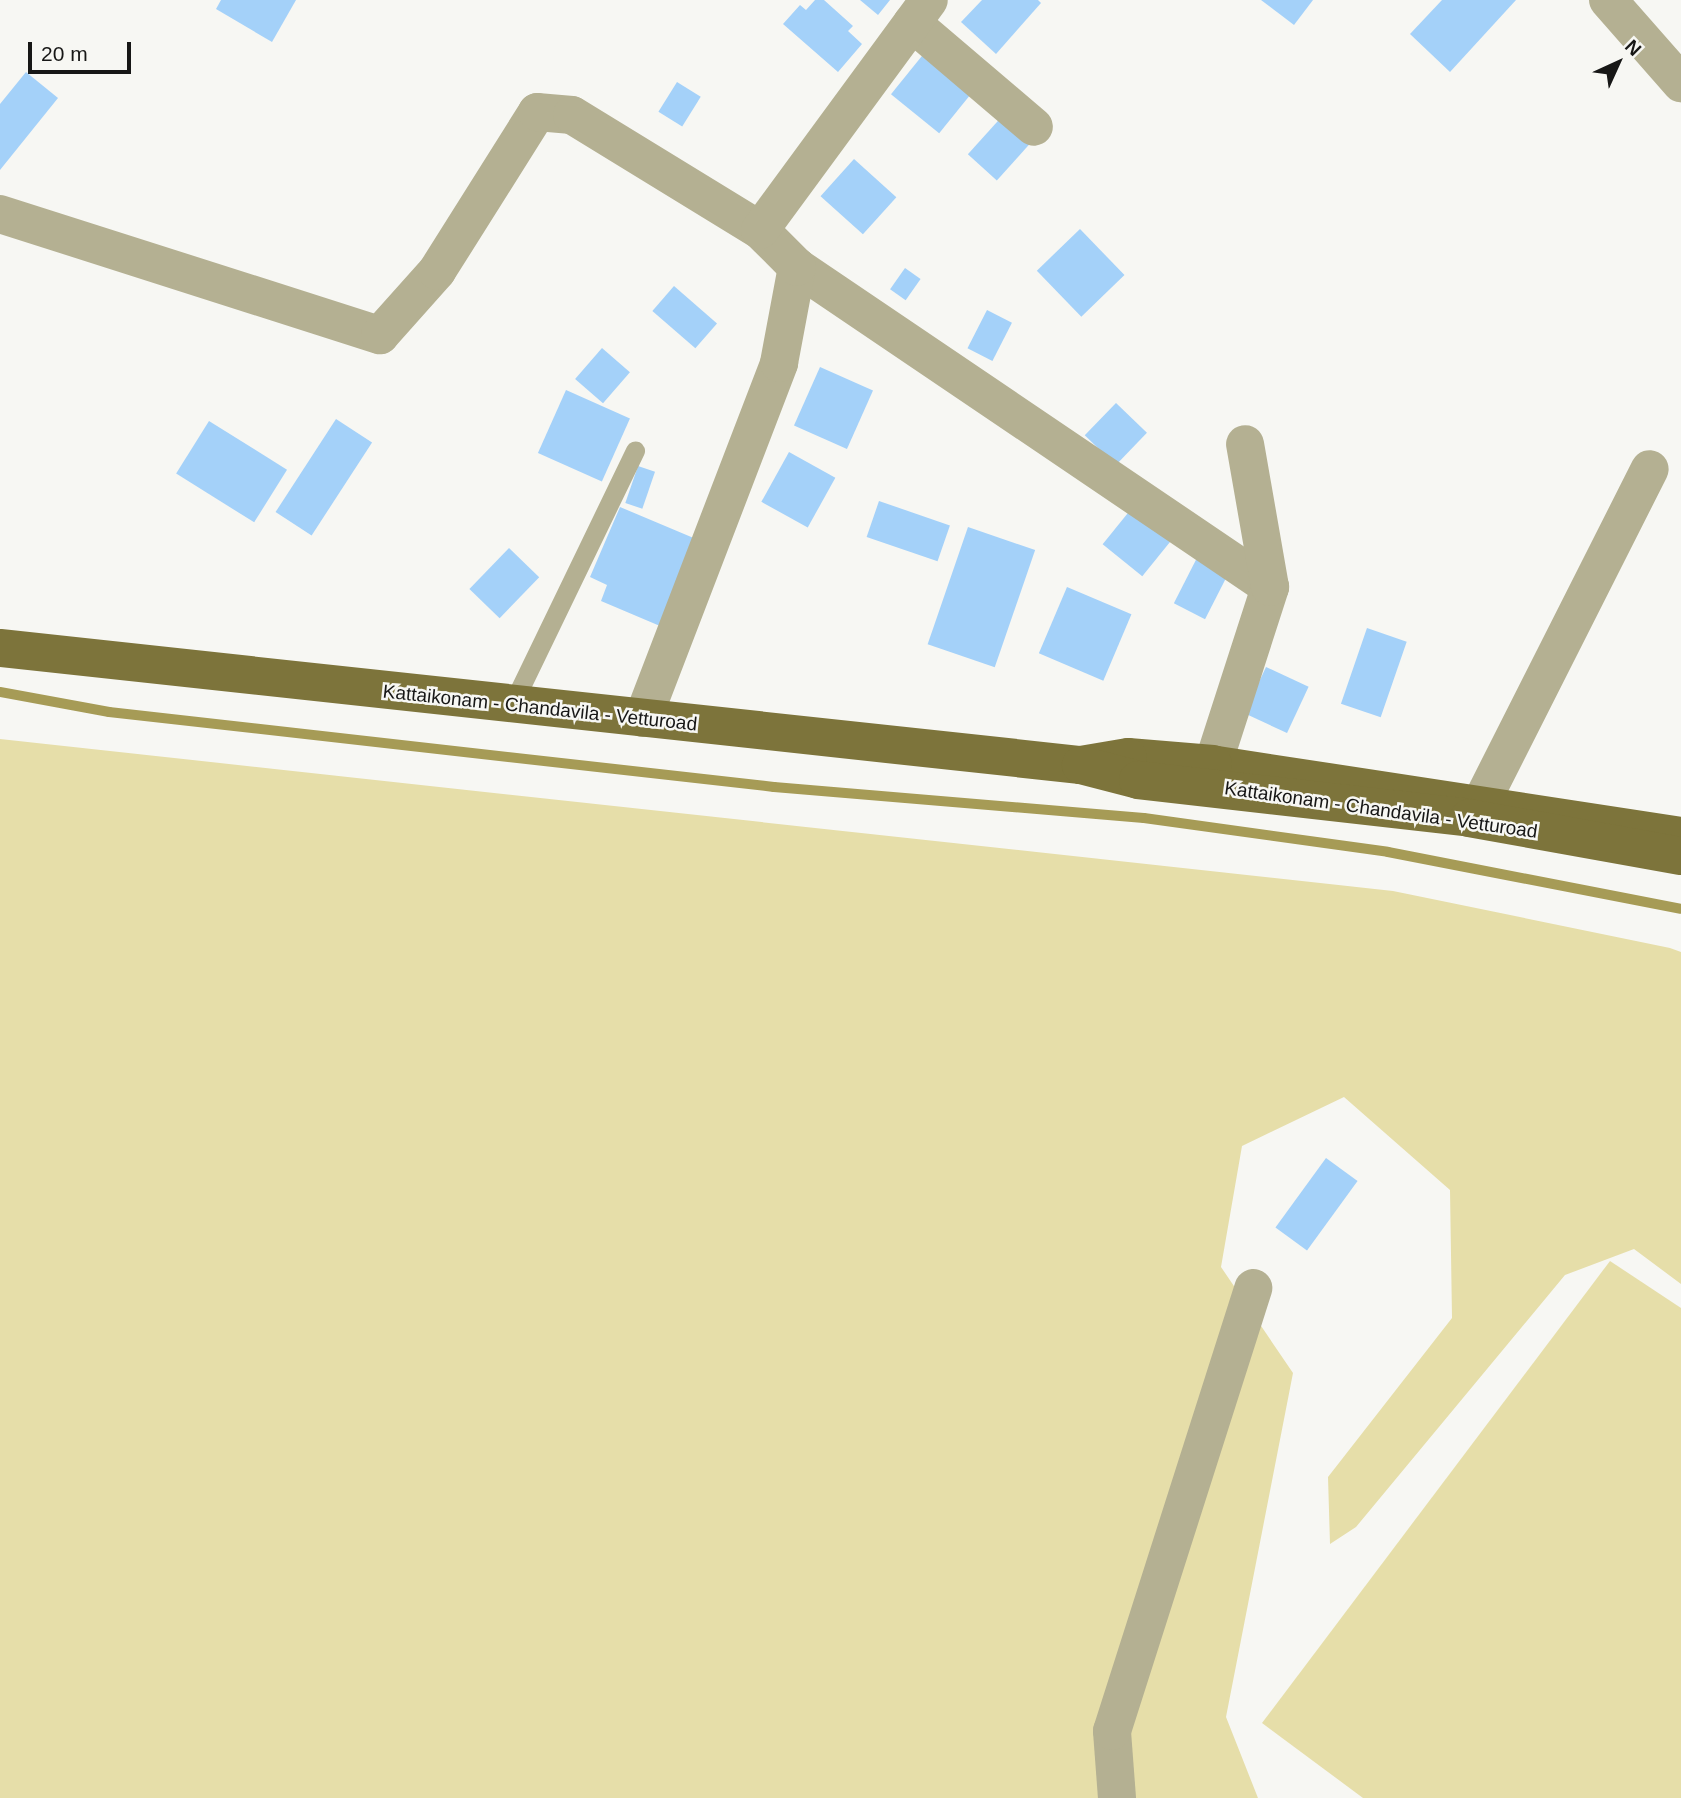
<!DOCTYPE html>
<html>
<head>
<meta charset="utf-8">
<style>
  body { margin:0 }
  #map { position:relative; width:1681px; height:1798px; overflow:hidden; background:#f7f7f3; font-family:Arial,sans-serif }
  div>[style] { position:absolute }
  [style*='--x'] { left:calc(var(--x)*1px); top:calc(var(--y)*1px); width:calc(var(--w)*1px); rotate:calc(var(--a)*1deg) }
  .green>* { inset:0; background:#e6dea9 }
  .stream>* { height:10px; margin:-5px; padding:0 5px; transform-origin:5px; border-radius:5px; background:#a69b56 }
  .building>* { inset:0; background:#a4d1f9; transform-origin:0 0 }
  .lane>* { height:19px; margin:-9.5px; padding:0 9.5px; transform-origin:9.5px; border-radius:9.5px; background:#b4b092 }
  .street>* { height:38px; margin:-19px; padding:0 19px; transform-origin:19px; border-radius:19px; background:#b4b092 }
  .primary>* { height:38px; margin:-19px; padding:0 19px; transform-origin:19px; border-radius:19px; background:#7d743b }
  span { translate:-50% -50%; white-space:nowrap; text-align:center; line-height:1.15; -webkit-text-stroke:5px #f7f7f3; paint-order:stroke }
  .street-label { font-size:19px; color:#171716 }
  .north { position:absolute; left:1583px; top:28px; width:70px; height:70px; -webkit-text-stroke:5px #f7f7f3; paint-order:stroke; rotate:45deg; font-size:19px; font-weight:700; line-height:28px; text-align:center; color:#171716 }
  .north::after { content:''; display:block; margin:auto; width:24px; height:32px; background:#171716; clip-path:polygon(50% 0,100% 100%,50% 72%,0 100%) }
  .scale { position:absolute; left:28px; top:42px; width:103px; height:32px; box-sizing:border-box; border:4px solid #171716; border-top:0; padding-left:9px; font-size:21px; line-height:24px; white-space:nowrap; color:#171716; -webkit-text-stroke:5px #f7f7f3; paint-order:stroke }
</style>
</head>
<body>
<div id="map">
  <div class="green">
    <div style="clip-path:polygon(0 739px,1393px 891px,1670px 948px,1681px 952px,1681px 1284px,1634px 1249px,1565px 1275px,1356px 1527px,1330px 1544px,1328px 1477px,1452px 1318px,1450px 1190px,1344px 1097px,1242px 1146px,1221px 1267px,1293px 1373px,1226px 1717px,1258px 1798px,0 1798px)"></div>
    <div style="clip-path:polygon(1610px 1261px,1681px 1308px,1681px 1798px,1363px 1798px,1262px 1723px)"></div>
  </div>
  <div class="stream">
    <div style="--x:0;--y:692;--w:111;--a:10.4"></div>
    <div style="--x:109;--y:712;--w:669;--a:6.43"></div>
    <div style="--x:774;--y:787;--w:371;--a:4.8"></div>
    <div style="--x:1144;--y:818;--w:246;--a:7.9"></div>
    <div style="--x:1388;--y:852;--w:298;--a:11"></div>
  </div>
  <div class="building">
    <div style="clip-path:polygon(221px 0,296px 0,272px 42px,216px 9px)"></div>
    <div style="clip-path:polygon(815px 0,824px 0,853px 26px,848px 31px,862px 44px,838px 72px,783px 24px,800px 5px,806px 10px)"></div>
    <div style="clip-path:polygon(860px 0,890px 0,878px 15px)"></div>
    <div style="clip-path:polygon(982px 0,1038px 0,1041px 3px,996px 54px,961px 22px)"></div>
    <div style="clip-path:polygon(1261px 0,1313px 0,1294px 25px)"></div>
    <div style="clip-path:polygon(1442px 0,1516px 0,1450px 72px,1410px 34px)"></div>
    <div style="left:930px;top:46px;width:62px;height:62px;rotate:39deg"></div>
    <div style="clip-path:polygon(26px 72px,58px 98px,0 170px,0 104px)"></div>
    <div style="left:677px;top:82px;width:28px;height:35px;rotate:32deg"></div>
    <div style="left:1006px;top:112px;width:39px;height:57px;rotate:42deg"></div>
    <div style="left:854px;top:159px;width:57px;height:50px;rotate:42deg"></div>
    <div style="left:1080px;top:229px;width:64px;height:60px;rotate:46deg"></div>
    <div style="left:905px;top:268px;width:19px;height:26px;rotate:35deg"></div>
    <div style="left:674px;top:286px;width:57px;height:33px;rotate:41deg"></div>
    <div style="left:987px;top:310px;width:28px;height:43px;rotate:27deg"></div>
    <div style="left:602px;top:348px;width:37px;height:41px;rotate:41deg"></div>
    <div style="left:820px;top:367px;width:58px;height:64px;rotate:24deg"></div>
    <div style="left:566px;top:390px;width:70px;height:69px;rotate:24deg"></div>
    <div style="left:1116px;top:403px;width:43px;height:45px;rotate:44deg"></div>
    <div style="left:336px;top:419px;width:43px;height:111px;rotate:33deg"></div>
    <div style="left:209px;top:421px;width:92px;height:62px;rotate:32deg"></div>
    <div style="left:789px;top:452px;width:53px;height:57px;rotate:29deg"></div>
    <div style="left:638px;top:466px;width:18px;height:39px;rotate:19deg"></div>
    <div style="left:879px;top:501px;width:75px;height:38px;rotate:19deg"></div>
    <div style="left:1136px;top:503px;width:51px;height:53px;rotate:39deg"></div>
    <div style="clip-path:polygon(620px 507px,696px 539px,660px 626px,601px 601px,607px 585px,590px 577px)"></div>
    <div style="left:968px;top:527px;width:71px;height:124px;rotate:19deg"></div>
    <div style="left:509px;top:548px;width:42px;height:57px;rotate:44deg"></div>
    <div style="left:1202px;top:548px;width:35px;height:62px;rotate:27deg"></div>
    <div style="left:1067px;top:587px;width:70px;height:72px;rotate:23deg"></div>
    <div style="left:1367px;top:628px;width:42px;height:80px;rotate:19deg"></div>
    <div style="left:1266px;top:667px;width:47px;height:51px;rotate:25deg"></div>
    <div style="left:1326px;top:1158px;width:39px;height:86px;rotate:36deg"></div>
  </div>
  <div class="lane">
    <div style="--x:511;--y:707;--w:285;--a:-64.2"></div>
  </div>
  <div class="street">
    <div style="--x:1608;--y:0;--w:111;--a:48.7"></div>
    <div style="--x:912;--y:23;--w:160;--a:40.4"></div>
    <div style="--x:0;--y:214;--w:399;--a:17.7"></div>
    <div style="--x:380;--y:335;--w:86;--a:-48.3"></div>
    <div style="--x:437;--y:271;--w:188;--a:-57.8"></div>
    <div style="--x:537;--y:112;--w:35;--a:5"></div>
    <div style="--x:572;--y:115;--w:220;--a:31.5"></div>
    <div style="--x:797;--y:267;--w:571;--a:34.08"></div>
    <div style="--x:643;--y:718;--w:380;--a:-69"></div>
    <div style="--x:779;--y:363;--w:98;--a:-79.4"></div>
    <div style="--x:797;--y:267;--w:52;--a:-135"></div>
    <div style="--x:760;--y:230;--w:285;--a:-53.7"></div>
    <div style="--x:1213;--y:764;--w:186;--a:-72.1"></div>
    <div style="--x:1270;--y:587;--w:145;--a:-99.9"></div>
    <div style="--x:1481;--y:803;--w:374;--a:-63.2"></div>
    <div style="--x:1117;--y:1798;--w:67;--a:-94.3"></div>
    <div style="--x:1112;--y:1731;--w:465;--a:-72.3"></div>
  </div>
  <div class="primary">
    <div style="--x:0;--y:648;--w:1087;--a:6.18"></div>
    <div style="--x:1681;--y:836;--w:474;--a:-171.3"></div>
    <div style="--x:1213;--y:764;--w:85;--a:-175.3"></div>
    <div style="--x:1128;--y:757;--w:48;--a:170.3"></div>
    <div style="--x:1081;--y:765;--w:59;--a:14.7"></div>
    <div style="--x:1138;--y:780;--w:333;--a:6.5"></div>
    <div style="--x:1469;--y:818;--w:215;--a:10.2"></div>
  </div>
  <div class="street-label">
    <span style="left:540px;top:708px;rotate:6deg">Kattaikonam - Chandavila - Vetturoad</span>
    <span style="left:1381px;top:810px;rotate:8deg">Kattaikonam - Chandavila - Vetturoad</span>
  </div>
  <div class="north">N</div>
  <div class="scale">20 m</div>
</div>
</body>
</html>
